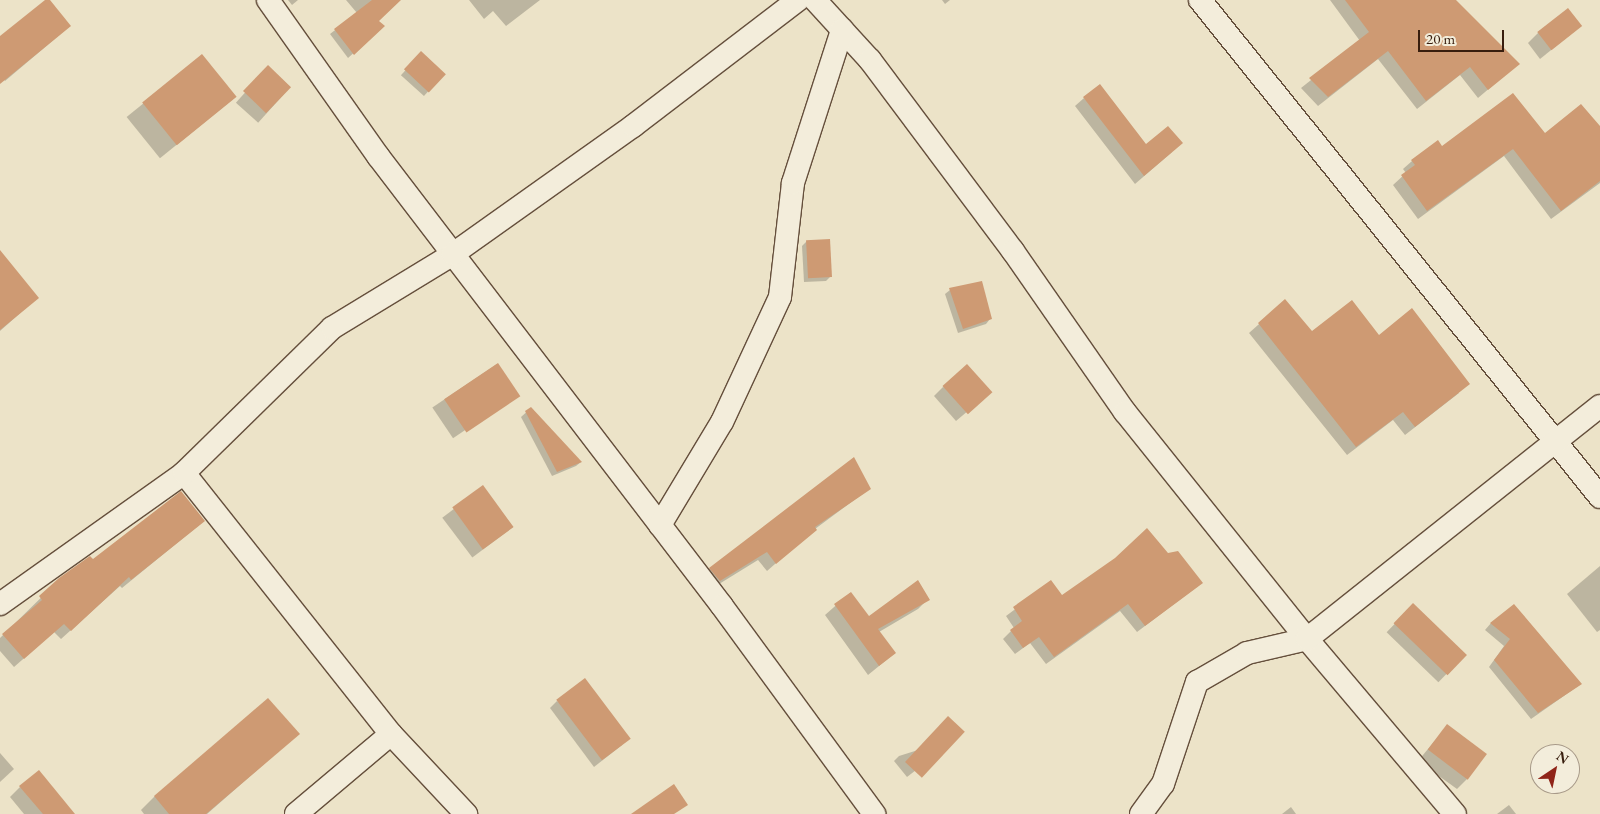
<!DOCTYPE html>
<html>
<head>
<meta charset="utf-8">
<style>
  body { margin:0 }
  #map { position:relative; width:1600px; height:814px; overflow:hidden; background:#ece3c8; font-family:"EB Garamond",serif }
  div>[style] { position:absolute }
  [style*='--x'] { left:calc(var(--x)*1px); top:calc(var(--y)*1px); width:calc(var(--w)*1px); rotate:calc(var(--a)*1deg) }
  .shadow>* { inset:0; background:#0003; transform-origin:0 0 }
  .building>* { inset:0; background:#ce9a73; transform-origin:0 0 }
  .roads { filter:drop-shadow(1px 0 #654f3c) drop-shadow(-1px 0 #654f3c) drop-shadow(0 1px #654f3c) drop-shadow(0 -1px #654f3c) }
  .minor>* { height:22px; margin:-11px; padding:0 11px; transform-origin:11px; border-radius:11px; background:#f3eddb }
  span { translate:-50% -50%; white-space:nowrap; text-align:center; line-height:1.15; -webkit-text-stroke:4.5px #f3eddb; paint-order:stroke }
  .north { position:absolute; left:1530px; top:744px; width:50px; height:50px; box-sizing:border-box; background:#f3eddb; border:1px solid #a89a89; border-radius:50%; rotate:34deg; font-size:14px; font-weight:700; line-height:20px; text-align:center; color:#381e0e }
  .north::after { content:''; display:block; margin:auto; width:18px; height:22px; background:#8f2418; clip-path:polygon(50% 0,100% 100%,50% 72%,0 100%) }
  .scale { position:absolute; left:1418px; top:30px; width:86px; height:22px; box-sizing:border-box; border:2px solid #381e0e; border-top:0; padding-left:6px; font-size:15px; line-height:18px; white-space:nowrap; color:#381e0e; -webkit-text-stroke:4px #f3eddb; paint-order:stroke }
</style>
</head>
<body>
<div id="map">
  <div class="shadow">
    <div style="clip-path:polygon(47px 0,70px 26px,5px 81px,0 75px,0 38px)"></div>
    <div style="clip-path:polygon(288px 0,298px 0,292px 5px)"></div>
    <div style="clip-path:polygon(346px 0,399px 0,378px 21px,378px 31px,348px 58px,330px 34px,357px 13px)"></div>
    <div style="clip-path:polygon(469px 0,540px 0,506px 26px,493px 11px,484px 19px)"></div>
    <div style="clip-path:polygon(942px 0,950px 0,945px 4px)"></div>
    <div style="clip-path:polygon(1330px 0,1454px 0,1518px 64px,1478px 98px,1460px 75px,1417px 109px,1378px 59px,1318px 106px,1301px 88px,1360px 41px)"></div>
    <div style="clip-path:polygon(1581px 26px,1540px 59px,1528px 43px,1538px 33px)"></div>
    <div style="left:421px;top:53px;width:31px;height:30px;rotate:42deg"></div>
    <div style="left:202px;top:56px;width:53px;height:97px;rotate:51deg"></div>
    <div style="left:268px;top:67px;width:30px;height:48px;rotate:42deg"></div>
    <div style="clip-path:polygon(1084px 98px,1146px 146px,1172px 152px,1135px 184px,1075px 106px)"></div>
    <div style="clip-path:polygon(1600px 128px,1600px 183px,1551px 219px,1504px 156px,1418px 219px,1393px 185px,1406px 173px,1403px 169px,1412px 161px,1442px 147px)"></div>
    <div style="clip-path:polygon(807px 241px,831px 276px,826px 281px,804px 282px,802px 246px)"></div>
    <div style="clip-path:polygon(0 252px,37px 298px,0 331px)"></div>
    <div style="clip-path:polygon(950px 290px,990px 319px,986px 324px,958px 333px,945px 294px)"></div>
    <div style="clip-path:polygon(1285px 301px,1312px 333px,1379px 336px,1459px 393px,1405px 435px,1393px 420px,1347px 455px,1249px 333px)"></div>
    <div style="left:497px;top:364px;width:37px;height:78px;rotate:56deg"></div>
    <div style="clip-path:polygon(943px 387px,981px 400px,956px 421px,934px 396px)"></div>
    <div style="clip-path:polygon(531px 408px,581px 462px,576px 466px,552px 476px,521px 417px)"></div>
    <div style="left:483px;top:487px;width:50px;height:51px;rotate:53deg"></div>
    <div style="clip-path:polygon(869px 489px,815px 529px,767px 571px,758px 560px,711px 589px,702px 577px,710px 568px)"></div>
    <div style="clip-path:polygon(204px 521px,122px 588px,120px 586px,61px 639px,54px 632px,14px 667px,0 651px,0 638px,60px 579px,93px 561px)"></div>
    <div style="clip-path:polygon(1168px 555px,1202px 583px,1137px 632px,1120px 611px,1046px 664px,1030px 643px,1015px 654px,1003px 639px,1014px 628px,1006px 616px,1051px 582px,1062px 597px)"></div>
    <div style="clip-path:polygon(1600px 566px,1600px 630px,1597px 632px,1567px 594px)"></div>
    <div style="clip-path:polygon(850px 593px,868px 618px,928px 599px,918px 609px,879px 632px,895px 653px,868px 675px,825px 615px)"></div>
    <div style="left:1413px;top:605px;width:72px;height:38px;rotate:44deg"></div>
    <div style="clip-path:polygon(1491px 623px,1581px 684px,1531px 719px,1489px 667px,1504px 646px,1485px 630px)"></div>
    <div style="clip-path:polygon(557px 701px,622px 745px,594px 767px,550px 708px)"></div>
    <div style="clip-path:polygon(1447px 726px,1467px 779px,1457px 789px,1418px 761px)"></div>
    <div style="clip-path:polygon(298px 734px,207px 814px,144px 814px,141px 810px,155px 796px)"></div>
    <div style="clip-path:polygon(959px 737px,907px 777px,894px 761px,899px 756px)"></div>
    <div style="clip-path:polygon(0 753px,14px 769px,0 782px)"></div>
    <div style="clip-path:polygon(20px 787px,73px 814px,24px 814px,10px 797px)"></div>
    <div style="clip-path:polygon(1509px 805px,1516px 814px,1497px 814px)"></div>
    <div style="clip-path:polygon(1291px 807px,1296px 814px,1282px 814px)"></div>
  </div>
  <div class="building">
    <div style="clip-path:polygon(45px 0,50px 0,71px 26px,0 84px,0 36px)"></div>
    <div style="clip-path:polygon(372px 0,401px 0,379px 21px,385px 26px,354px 55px,334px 29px)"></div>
    <div style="clip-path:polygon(1345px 0,1456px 0,1520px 64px,1488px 90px,1470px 67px,1426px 101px,1388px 51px,1328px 97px,1309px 78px,1369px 32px)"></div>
    <div style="left:1568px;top:8px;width:23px;height:39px;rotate:52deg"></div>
    <div style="left:421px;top:51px;width:34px;height:25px;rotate:43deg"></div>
    <div style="left:202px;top:54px;width:55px;height:77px;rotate:51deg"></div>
    <div style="left:268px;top:65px;width:32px;height:36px;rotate:44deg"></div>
    <div style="clip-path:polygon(1100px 84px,1146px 144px,1168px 126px,1183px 143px,1144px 176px,1083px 97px)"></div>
    <div style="clip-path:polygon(1513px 93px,1545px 133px,1581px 104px,1600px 126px,1600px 181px,1561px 211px,1513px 149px,1427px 211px,1401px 175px,1415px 165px,1411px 160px,1438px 140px,1442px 146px)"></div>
    <div style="left:830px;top:239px;width:38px;height:24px;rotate:87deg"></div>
    <div style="clip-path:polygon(0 250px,39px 298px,0 330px)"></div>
    <div style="clip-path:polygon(982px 281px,992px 319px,963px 329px,949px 288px)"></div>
    <div style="clip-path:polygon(1285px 299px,1312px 331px,1352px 300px,1379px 335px,1412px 308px,1470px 384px,1415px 427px,1403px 412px,1356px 447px,1258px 323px)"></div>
    <div style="left:498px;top:363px;width:40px;height:65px;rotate:56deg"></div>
    <div style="left:967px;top:364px;width:38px;height:33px;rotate:48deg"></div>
    <div style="clip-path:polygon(531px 407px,582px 462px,557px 472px,525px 411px)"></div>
    <div style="clip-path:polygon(854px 457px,871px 489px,815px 527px,817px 530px,776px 564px,767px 552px,720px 581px,709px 568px)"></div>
    <div style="left:483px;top:485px;width:52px;height:38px;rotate:54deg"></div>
    <div style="clip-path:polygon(181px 491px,205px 521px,131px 580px,129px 577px,71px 631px,64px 624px,24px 659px,2px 634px,42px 600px,39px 596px,59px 578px,90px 556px,93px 559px)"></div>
    <div style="clip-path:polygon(1147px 528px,1168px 553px,1178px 551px,1203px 583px,1145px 626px,1128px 604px,1054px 657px,1039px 637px,1023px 648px,1010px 630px,1022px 621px,1013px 607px,1051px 580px,1062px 595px,1115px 558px)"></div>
    <div style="clip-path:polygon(918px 580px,930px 600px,878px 629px,896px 653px,879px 666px,834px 604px,851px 592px,869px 616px)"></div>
    <div style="left:1413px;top:603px;width:75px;height:28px;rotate:44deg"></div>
    <div style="clip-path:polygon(1514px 604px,1582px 684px,1538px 713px,1494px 660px,1510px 639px,1490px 623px)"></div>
    <div style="left:585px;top:678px;width:76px;height:36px;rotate:53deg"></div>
    <div style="clip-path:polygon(268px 698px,300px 734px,206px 814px,169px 814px,154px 796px)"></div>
    <div style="left:948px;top:716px;width:23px;height:63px;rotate:43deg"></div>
    <div style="left:1447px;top:724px;width:50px;height:32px;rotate:37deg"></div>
    <div style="clip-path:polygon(39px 770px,75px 814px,43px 814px,19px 786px)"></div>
    <div style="clip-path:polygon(674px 784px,688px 805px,674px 814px,631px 814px)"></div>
  </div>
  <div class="roads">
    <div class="minor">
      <div style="--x:268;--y:0;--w:191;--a:54.8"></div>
      <div style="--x:378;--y:156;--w:566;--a:52.6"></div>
      <div style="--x:722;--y:606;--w:258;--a:53.8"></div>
      <div style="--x:815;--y:0;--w:81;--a:47.5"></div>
      <div style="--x:870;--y:60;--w:239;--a:53.2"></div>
      <div style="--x:1013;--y:251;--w:196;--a:55.2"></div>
      <div style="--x:1125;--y:412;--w:291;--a:51.3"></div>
      <div style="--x:1307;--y:639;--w:229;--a:49.8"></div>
      <div style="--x:1200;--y:0;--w:638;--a:51.17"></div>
      <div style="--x:184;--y:473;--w:333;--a:51.6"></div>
      <div style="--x:391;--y:734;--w:110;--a:46.8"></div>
      <div style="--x:660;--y:525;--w:120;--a:-59"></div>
      <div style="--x:722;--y:422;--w:138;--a:-65.1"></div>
      <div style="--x:780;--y:297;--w:115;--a:-83.5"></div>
      <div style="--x:793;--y:183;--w:161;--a:-72.2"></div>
      <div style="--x:0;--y:604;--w:226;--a:-35.4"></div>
      <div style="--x:184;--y:473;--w:207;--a:-44.4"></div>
      <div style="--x:332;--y:328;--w:142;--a:-31.4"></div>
      <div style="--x:453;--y:254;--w:221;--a:-35.4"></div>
      <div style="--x:633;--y:126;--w:208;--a:-37.4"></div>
      <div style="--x:296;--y:814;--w:124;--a:-40.1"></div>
      <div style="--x:1141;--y:814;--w:37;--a:-54"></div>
      <div style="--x:1163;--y:784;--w:108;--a:-71.6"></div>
      <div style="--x:1197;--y:682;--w:58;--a:-30.1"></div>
      <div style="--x:1247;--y:653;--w:62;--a:-13.1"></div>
      <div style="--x:1307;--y:639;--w:374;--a:-38.5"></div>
    </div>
  </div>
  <div class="north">N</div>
  <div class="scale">20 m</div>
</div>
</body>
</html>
